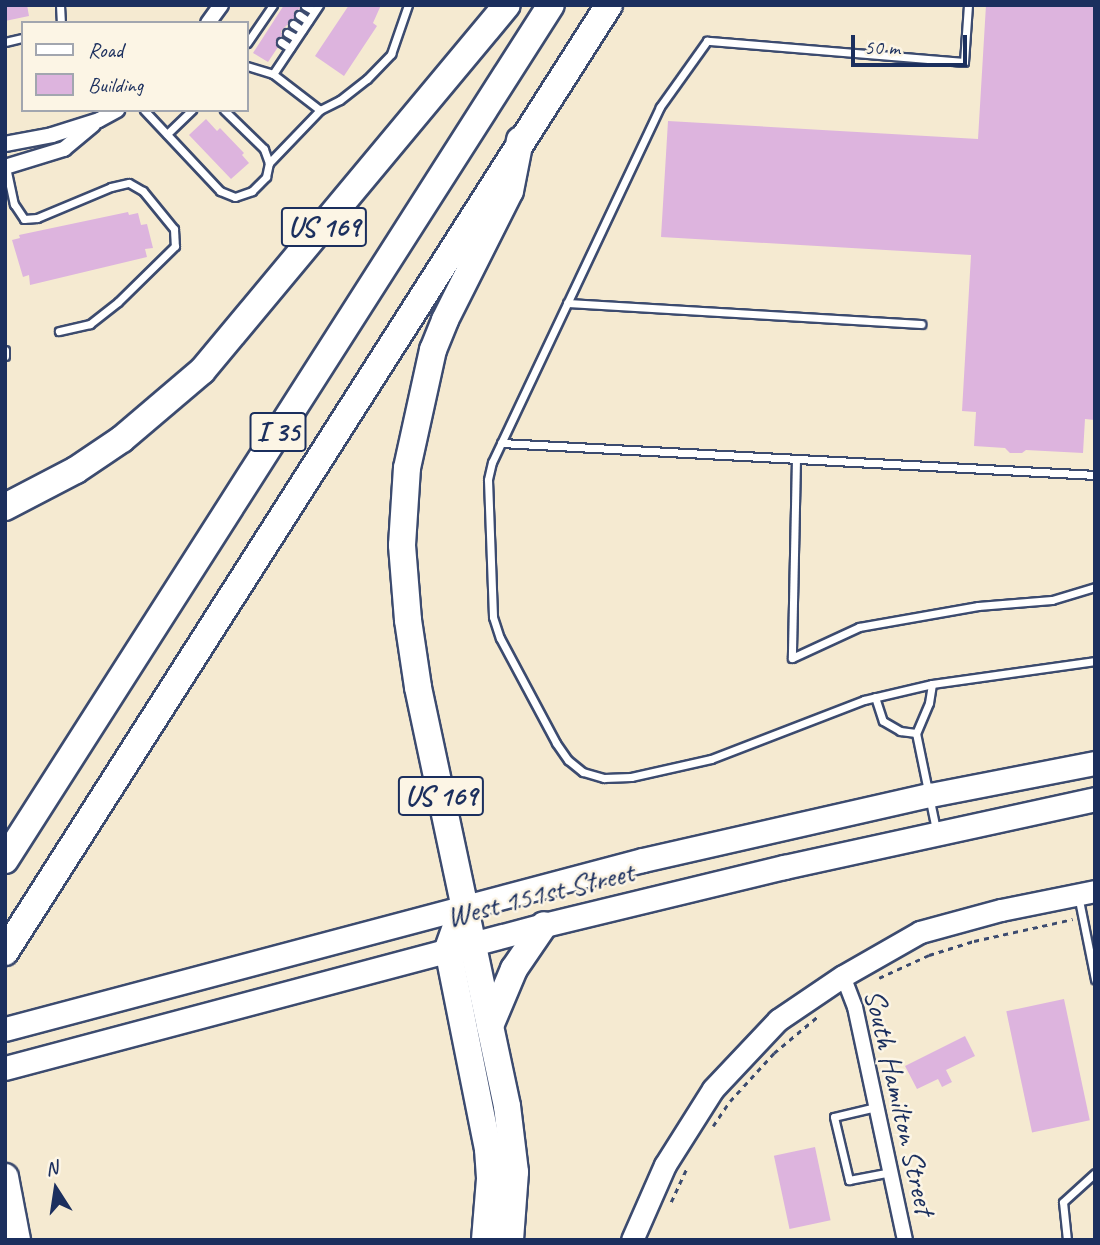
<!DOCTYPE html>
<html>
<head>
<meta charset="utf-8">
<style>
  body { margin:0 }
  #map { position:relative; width:1100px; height:1245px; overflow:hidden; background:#f5ead1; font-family:Caveat,sans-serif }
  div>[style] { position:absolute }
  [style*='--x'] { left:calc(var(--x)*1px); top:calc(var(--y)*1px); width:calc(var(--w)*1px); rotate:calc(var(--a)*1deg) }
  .building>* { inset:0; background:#ddb4de; transform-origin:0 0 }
  .path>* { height:2.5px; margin-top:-1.25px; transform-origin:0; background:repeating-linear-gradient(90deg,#3c4b6f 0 5px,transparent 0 10px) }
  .roads { filter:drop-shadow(2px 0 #3c4b6f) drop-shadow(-2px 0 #3c4b6f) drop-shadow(0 2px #3c4b6f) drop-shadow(0 -2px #3c4b6f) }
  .lane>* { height:7px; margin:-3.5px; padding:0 3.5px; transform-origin:3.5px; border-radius:3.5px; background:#fff }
  .street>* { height:14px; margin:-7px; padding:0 7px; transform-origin:7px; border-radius:7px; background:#fff }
  .secondary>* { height:21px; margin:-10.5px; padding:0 10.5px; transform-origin:10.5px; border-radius:10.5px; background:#fff }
  .primary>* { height:23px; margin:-11.5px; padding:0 11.5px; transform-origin:11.5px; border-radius:11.5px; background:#fff }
  .highway>* { height:26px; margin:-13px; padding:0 13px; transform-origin:13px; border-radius:13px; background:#fff }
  span { translate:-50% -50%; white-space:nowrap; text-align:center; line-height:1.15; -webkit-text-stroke:5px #fcf5e5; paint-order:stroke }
  .shield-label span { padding:2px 5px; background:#fcf5e5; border:2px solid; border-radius:5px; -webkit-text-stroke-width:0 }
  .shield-label { font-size:28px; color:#1b2f5e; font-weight:700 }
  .street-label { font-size:30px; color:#1b2f5e }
  .frame { position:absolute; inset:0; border:7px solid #1b2f5e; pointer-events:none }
  .legend { position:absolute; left:21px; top:21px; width:228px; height:91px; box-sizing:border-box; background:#fcf5e5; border:2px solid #a2a6af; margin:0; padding:9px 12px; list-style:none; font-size:21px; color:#1b2f5e }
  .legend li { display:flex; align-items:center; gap:14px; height:35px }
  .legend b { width:35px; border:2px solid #a2a6af }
  .north { position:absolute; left:21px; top:1154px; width:70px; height:70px; -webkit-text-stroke:5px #fcf5e5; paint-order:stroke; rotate:348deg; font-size:19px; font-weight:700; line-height:28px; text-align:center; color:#1b2f5e }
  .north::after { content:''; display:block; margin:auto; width:24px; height:32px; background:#1b2f5e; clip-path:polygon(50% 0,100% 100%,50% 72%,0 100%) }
  .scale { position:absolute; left:851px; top:35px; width:116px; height:32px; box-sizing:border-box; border:4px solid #1b2f5e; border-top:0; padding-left:9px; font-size:21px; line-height:24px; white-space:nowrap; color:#1b2f5e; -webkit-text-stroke:5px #fcf5e5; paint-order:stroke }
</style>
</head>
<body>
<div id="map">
  <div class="building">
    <div style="clip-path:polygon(5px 5px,27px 5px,29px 16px,5px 21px)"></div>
    <div style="clip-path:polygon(284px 5px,299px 5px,300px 9px,294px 11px,294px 18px,281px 31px,282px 36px,276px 39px,278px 47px,268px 62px,253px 53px)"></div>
    <div style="clip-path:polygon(349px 5px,381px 5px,373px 23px,377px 26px,344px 76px,315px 56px)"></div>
    <div style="clip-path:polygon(986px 5px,1095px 5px,1095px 420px,1085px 419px,1083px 453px,1026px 450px,1022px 453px,1010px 453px,1005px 448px,974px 446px,976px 412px,962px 411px,971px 255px,661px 237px,668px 121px,978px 139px)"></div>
    <div style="clip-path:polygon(206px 119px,217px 131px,220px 128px,244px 153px,242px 155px,249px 163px,231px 179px,189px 135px)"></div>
    <div style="clip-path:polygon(128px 212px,129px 215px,138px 213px,141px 225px,147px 224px,153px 248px,145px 249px,147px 257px,30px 285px,29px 275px,23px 277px,12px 240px,20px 238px,19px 235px)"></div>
    <div style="left:1064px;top:999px;width:124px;height:59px;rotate:78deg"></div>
    <div style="clip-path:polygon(965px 1036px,975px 1056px,946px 1070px,952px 1082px,942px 1087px,938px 1079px,917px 1089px,905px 1066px)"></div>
    <div style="left:815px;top:1147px;width:75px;height:42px;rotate:78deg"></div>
  </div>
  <div class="path">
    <div style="--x:879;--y:978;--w:55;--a:-24.7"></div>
    <div style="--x:929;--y:955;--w:47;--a:-17.3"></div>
    <div style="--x:974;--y:941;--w:101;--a:-12.5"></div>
    <div style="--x:713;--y:1126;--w:30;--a:-56"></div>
    <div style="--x:730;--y:1101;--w:65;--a:-47.5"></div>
    <div style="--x:774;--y:1053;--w:56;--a:-39.9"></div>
    <div style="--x:671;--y:1202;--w:38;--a:-65"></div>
  </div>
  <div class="roads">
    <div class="lane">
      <div style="--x:60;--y:5;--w:18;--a:87"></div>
      <div style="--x:968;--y:5;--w:57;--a:94"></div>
      <div style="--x:964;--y:62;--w:258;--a:-175.3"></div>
      <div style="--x:707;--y:41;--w:81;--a:125.5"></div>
      <div style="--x:660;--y:107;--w:393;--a:115.3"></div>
      <div style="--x:492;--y:462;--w:18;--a:103"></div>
      <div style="--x:488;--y:480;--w:137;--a:87.9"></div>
      <div style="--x:493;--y:617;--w:22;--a:72"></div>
      <div style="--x:500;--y:638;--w:119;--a:61.9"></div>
      <div style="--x:556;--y:743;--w:21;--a:55"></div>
      <div style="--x:568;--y:760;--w:19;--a:39"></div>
      <div style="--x:583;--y:772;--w:22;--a:16"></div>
      <div style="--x:604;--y:778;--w:27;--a:-2"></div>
      <div style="--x:631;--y:777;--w:82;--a:-12.7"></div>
      <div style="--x:711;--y:759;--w:164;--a:-21.1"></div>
      <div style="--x:864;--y:700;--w:70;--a:-13.2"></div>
      <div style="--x:932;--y:684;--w:165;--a:-8"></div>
      <div style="--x:305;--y:6;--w:10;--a:29"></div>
      <div style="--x:299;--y:15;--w:11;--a:34"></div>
      <div style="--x:293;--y:24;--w:11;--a:34"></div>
      <div style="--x:287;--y:33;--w:10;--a:29"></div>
      <div style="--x:5;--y:42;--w:18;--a:-13"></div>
      <div style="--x:281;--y:42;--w:11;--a:34"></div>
      <div style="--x:247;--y:43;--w:46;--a:-55.6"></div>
      <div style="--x:247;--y:66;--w:27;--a:17"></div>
      <div style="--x:273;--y:74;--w:59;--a:37.5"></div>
      <div style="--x:320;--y:110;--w:22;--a:-27"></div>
      <div style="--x:340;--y:100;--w:34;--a:-38"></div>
      <div style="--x:367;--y:79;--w:35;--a:-46"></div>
      <div style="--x:391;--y:54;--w:52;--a:-70.9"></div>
      <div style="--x:273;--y:74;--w:83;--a:-56.3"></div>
      <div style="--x:144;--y:110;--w:111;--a:46.8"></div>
      <div style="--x:220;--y:191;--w:16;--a:22"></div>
      <div style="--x:235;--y:197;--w:18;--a:-19"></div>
      <div style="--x:252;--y:191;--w:20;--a:-45"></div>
      <div style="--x:266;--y:177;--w:14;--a:-78"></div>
      <div style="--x:269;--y:163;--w:15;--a:-110"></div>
      <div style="--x:264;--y:149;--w:56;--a:-135.7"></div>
      <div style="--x:167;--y:134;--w:35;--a:-44"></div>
      <div style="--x:269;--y:163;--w:74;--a:-46.1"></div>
      <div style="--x:6;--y:167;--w:38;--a:78"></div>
      <div style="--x:14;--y:204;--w:18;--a:56"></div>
      <div style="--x:24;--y:219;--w:13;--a:-4"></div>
      <div style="--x:37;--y:218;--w:80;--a:-22.7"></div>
      <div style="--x:111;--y:187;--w:18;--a:-13"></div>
      <div style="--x:129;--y:183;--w:16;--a:30"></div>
      <div style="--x:143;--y:191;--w:49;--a:50.8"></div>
      <div style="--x:174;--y:229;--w:17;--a:87"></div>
      <div style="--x:175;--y:246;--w:80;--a:135.5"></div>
      <div style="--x:118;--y:302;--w:36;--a:142"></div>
      <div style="--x:90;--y:324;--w:32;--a:167"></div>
      <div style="--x:567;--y:303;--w:355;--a:3.4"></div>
      <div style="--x:5;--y:350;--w:6;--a:90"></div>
      <div style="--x:501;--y:443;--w:595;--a:3.08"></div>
      <div style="--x:796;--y:459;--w:199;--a:91.2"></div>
      <div style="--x:792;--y:658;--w:74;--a:-24.8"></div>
      <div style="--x:859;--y:627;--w:121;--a:-10"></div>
      <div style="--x:978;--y:606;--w:74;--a:-4.6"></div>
      <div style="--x:1052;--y:600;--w:45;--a:-16.8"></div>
      <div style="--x:932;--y:684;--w:19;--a:99"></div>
      <div style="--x:929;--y:703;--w:33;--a:113"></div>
      <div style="--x:916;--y:733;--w:99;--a:78.3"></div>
      <div style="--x:875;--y:697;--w:25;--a:72"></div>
      <div style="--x:883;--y:721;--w:20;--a:30"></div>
      <div style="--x:900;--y:731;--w:16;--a:7"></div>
      <div style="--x:1078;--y:895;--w:86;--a:78.6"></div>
      <div style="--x:876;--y:1107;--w:43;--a:166.6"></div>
      <div style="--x:834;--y:1117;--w:65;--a:76.6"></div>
      <div style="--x:849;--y:1180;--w:43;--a:-10.8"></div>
      <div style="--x:1067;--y:1240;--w:38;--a:-96"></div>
      <div style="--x:1063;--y:1202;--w:43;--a:-42.2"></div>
    </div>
    <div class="street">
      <div style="--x:208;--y:23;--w:22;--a:-54"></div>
      <div style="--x:5;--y:144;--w:48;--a:-10.8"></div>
      <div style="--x:52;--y:135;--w:49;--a:-17.7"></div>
      <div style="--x:99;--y:120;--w:21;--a:-29"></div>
      <div style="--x:5;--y:167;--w:62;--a:-17"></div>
      <div style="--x:64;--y:149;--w:38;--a:-40"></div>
      <div style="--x:843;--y:976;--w:33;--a:69"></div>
      <div style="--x:855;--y:1007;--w:238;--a:77.9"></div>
    </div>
    <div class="secondary">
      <div style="--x:632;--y:1240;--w:82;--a:-66.3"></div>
      <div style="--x:665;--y:1165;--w:90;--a:-57.7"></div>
      <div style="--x:713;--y:1089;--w:95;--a:-46.7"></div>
      <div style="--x:778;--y:1020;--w:78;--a:-34.1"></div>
      <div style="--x:843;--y:976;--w:89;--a:-29.7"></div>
      <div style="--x:920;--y:932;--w:84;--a:-15.2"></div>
      <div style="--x:1001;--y:910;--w:96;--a:-11.4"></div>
    </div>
    <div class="primary">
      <div style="--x:5;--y:1029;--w:660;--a:-14.84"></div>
      <div style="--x:643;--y:860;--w:294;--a:-12.8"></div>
      <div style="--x:930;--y:795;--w:168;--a:-11"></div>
      <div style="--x:5;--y:1068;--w:558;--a:-14.86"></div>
      <div style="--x:544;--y:925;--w:247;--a:-13.6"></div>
      <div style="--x:784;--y:867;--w:318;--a:-12.3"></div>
    </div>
    <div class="highway">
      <div style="--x:5;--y:507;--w:80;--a:-27.5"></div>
      <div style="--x:76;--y:470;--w:55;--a:-34"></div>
      <div style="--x:122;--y:439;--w:105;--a:-40.4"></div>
      <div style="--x:202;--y:371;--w:476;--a:-50.2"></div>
      <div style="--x:5;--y:860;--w:1014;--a:-57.44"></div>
      <div style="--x:463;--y:907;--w:45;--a:109.7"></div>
      <div style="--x:448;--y:949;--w:204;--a:78.7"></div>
      <div style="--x:488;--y:1149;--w:30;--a:86"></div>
      <div style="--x:490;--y:1179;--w:61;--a:94.7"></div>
      <div style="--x:5;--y:952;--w:1123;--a:-57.47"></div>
      <div style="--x:490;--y:1026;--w:62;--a:-67.2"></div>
      <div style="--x:514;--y:969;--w:53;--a:-55.7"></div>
      <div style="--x:5;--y:1177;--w:64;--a:79.2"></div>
      <div style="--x:510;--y:1240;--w:68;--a:-85.8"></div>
      <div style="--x:515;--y:1172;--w:66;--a:-96.9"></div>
      <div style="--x:507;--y:1106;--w:428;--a:-102"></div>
      <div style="--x:418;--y:687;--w:68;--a:-98.5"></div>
      <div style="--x:408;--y:620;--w:75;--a:-94.6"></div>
      <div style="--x:402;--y:545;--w:77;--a:-86.3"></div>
      <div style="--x:407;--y:468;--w:121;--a:-77.6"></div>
      <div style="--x:433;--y:350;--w:32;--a:-68"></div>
      <div style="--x:445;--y:320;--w:144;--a:-63.3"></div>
      <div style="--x:510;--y:191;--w:52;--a:-78.9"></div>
    </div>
  </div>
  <div class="shield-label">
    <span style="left:324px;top:227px">US 169</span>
    <span style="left:278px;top:432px">I 35</span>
    <span style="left:441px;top:796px">US 169</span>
  </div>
  <div class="street-label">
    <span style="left:540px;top:894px;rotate:-14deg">West 151st Street</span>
    <span style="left:900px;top:1102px;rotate:77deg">South Hamilton Street</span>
  </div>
  <div class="frame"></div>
  <ul class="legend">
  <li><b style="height:9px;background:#fff"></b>Road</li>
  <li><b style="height:19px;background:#ddb4de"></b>Building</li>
  </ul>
  <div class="north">N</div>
  <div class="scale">50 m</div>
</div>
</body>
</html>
